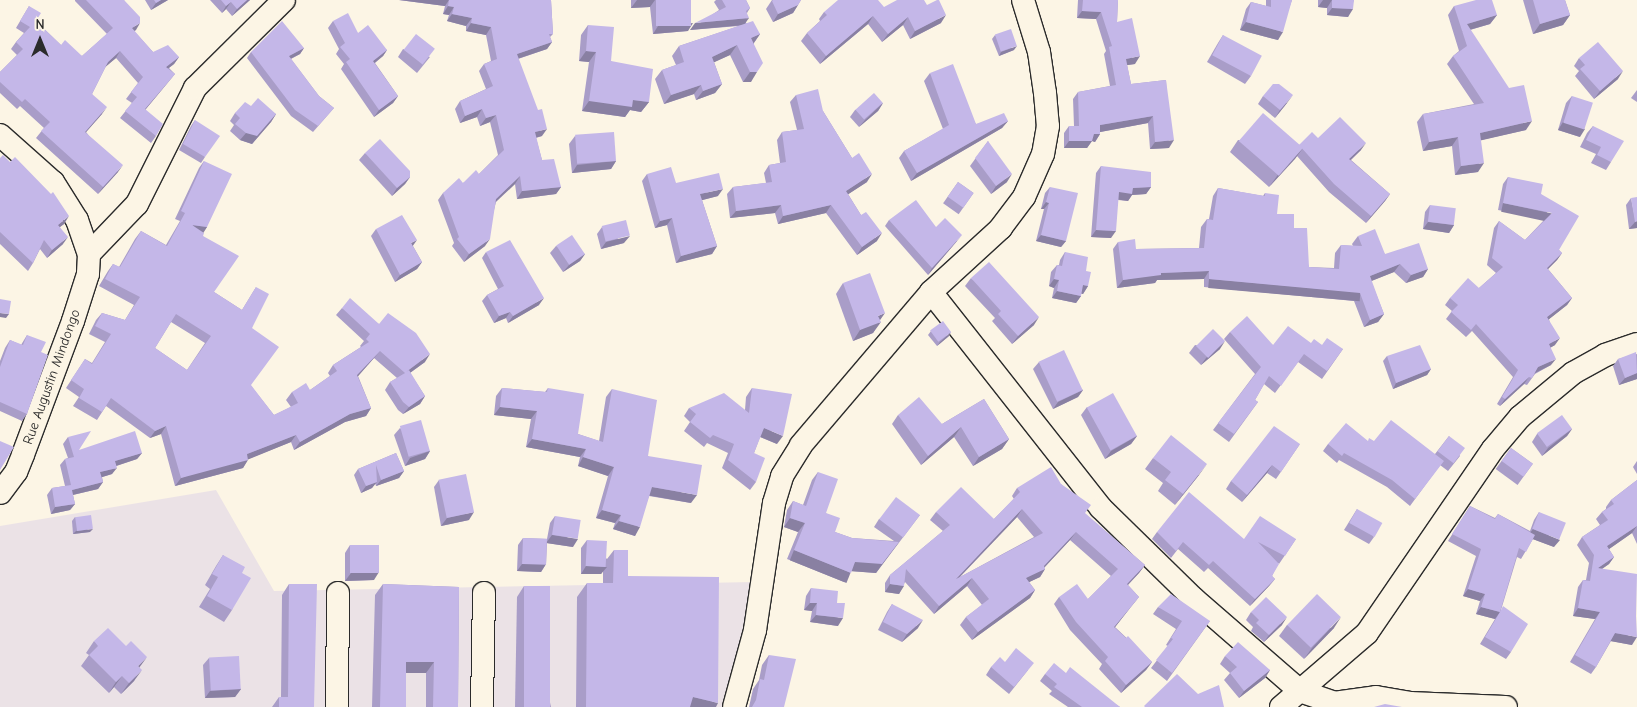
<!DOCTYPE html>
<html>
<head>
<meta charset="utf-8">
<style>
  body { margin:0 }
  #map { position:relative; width:1637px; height:707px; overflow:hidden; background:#fcf5e5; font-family:"Comic Neue",sans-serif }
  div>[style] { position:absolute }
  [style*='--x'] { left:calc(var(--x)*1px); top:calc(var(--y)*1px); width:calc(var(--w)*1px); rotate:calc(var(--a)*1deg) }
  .built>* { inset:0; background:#ebe2e6 }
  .roads { filter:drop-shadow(1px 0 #2b2b2b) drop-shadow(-1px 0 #2b2b2b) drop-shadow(0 1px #2b2b2b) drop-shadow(0 -1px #2b2b2b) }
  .minor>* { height:22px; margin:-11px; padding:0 11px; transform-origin:11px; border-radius:11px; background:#fcf5e5 }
  .wall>* { inset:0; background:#a99dc8; transform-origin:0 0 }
  .shaded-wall>* { inset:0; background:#8980a2; transform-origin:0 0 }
  .building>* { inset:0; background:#c4b7e8; transform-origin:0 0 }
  span { translate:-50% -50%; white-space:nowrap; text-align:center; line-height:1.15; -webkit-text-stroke:4px #fcf5e5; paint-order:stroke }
  .street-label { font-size:14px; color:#2b2b2b }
  .north { position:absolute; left:15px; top:15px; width:50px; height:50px; -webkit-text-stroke:4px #fcf5e5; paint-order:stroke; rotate:0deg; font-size:14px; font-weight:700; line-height:20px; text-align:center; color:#2b2b2b }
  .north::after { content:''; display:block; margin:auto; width:18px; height:22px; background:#2b2b2b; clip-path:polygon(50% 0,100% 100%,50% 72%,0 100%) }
</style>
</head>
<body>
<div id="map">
  <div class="built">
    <div style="clip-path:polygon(216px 490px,274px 591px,755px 582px,729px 707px,0 707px,0 526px)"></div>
  </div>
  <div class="roads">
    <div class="minor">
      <div style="--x:1023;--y:0;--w:54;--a:72.9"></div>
      <div style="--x:1039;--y:52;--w:41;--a:81.7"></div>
      <div style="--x:1045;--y:93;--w:33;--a:85"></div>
      <div style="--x:1048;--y:126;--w:28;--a:100"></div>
      <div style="--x:1043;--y:154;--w:47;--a:113.8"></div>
      <div style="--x:1024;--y:197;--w:39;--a:127"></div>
      <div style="--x:1001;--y:228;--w:95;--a:137.6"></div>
      <div style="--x:931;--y:292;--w:275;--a:51.8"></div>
      <div style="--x:1101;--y:508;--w:129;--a:44.4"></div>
      <div style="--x:1193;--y:598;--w:142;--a:41"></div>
      <div style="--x:1300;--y:691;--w:36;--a:19"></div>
      <div style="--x:1334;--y:703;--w:42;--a:-8.1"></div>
      <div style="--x:1376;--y:697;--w:34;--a:10"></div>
      <div style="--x:1409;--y:703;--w:97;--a:2.4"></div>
      <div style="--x:0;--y:135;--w:71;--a:41.6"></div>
      <div style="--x:53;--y:182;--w:45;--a:57.7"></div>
      <div style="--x:77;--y:220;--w:36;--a:71"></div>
      <div style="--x:89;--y:254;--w:20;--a:93"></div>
      <div style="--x:88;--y:274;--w:49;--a:107.7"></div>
      <div style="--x:73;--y:321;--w:143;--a:110.5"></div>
      <div style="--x:23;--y:455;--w:18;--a:112"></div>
      <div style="--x:16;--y:472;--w:26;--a:127"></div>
      <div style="--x:89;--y:254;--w:69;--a:-46.2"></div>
      <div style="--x:137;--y:204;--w:130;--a:-63.4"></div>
      <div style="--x:195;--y:88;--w:125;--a:-44.7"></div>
      <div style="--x:337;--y:707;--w:114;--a:-89.5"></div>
      <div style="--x:482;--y:707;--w:114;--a:-89"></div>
      <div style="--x:734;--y:707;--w:80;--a:-74.7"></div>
      <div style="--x:755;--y:630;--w:128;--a:-81.5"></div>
      <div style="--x:774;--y:503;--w:28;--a:-73"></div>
      <div style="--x:782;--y:476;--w:36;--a:-58"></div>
      <div style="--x:801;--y:445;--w:201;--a:-49.6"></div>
      <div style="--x:1281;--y:707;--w:113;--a:-40.7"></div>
      <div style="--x:1367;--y:633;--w:223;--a:-55.6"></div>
      <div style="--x:1493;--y:449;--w:42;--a:-49.8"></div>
      <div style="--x:1520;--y:417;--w:69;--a:-39.7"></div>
      <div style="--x:1573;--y:373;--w:37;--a:-29"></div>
      <div style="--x:1605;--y:355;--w:34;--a:-19"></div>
    </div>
  </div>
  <div class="wall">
    <div style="clip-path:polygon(75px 0,124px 0,136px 30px,134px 31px,153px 52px,179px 57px,174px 64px,169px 68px,175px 74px,145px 110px,156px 136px,151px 143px,120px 118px,132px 103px,126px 99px,138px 83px,116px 58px,106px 66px,92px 94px,102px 114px,86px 132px,118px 172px,98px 194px,36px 138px,44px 128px,20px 106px,17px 109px,0 93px,0 72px,17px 55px,11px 49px,16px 42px,24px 33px,16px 28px,29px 6px,36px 21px,61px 45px,82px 56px,107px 34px,75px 1px)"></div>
    <div style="clip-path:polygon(145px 0,168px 0,151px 10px)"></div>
    <div style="clip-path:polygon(210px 0,250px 0,232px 16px,226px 9px,222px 13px)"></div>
    <div style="clip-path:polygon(399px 0,551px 0,553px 34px,550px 37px,552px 42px,547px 49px,518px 59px,542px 136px,536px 138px,542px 160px,561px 187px,556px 194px,517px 199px,515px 184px,496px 202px,485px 246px,464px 262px,452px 246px,454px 243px,438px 200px,443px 193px,463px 183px,479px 174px,498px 155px,490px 122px,480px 126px,477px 117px,460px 123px,455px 109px,460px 101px,486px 89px,479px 71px,484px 64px,491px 61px,486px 35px,466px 31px,466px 26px,447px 21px,449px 15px,443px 14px,445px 6px)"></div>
    <div style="clip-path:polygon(631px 0,691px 0,688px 31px,653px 34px,650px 7px,631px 8px)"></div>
    <div style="clip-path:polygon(716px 0,746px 0,750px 8px,747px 13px,746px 23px,760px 34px,754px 43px,751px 82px,743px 82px,730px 55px,714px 62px,722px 84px,715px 93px,696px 100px,694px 94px,664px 104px,655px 79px,662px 70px,676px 65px,672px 56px,679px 46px,739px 26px,690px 30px,719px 10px,714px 2px)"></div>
    <div style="clip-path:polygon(772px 0,801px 0,793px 13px,773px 22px,766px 9px)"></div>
    <div style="clip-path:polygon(1078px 0,1118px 0,1117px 22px,1135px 64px,1127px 65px,1131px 84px,1166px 80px,1169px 148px,1150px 149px,1148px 123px,1100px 132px,1100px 134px,1095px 142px,1092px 141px,1087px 148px,1064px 148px,1064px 133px,1069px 126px,1074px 126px,1073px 99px,1078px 92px,1110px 86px,1104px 54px,1106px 51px,1096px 19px,1077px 18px)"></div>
    <div style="clip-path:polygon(1266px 0,1292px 0,1278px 40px,1240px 30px,1246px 9px,1251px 2px,1266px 6px)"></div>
    <div style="clip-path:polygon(1318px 0,1354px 0,1348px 17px,1327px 15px,1327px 8px,1318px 7px)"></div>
    <div style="clip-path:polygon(1523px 0,1565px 0,1570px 15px,1563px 25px,1533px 34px)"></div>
    <div style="clip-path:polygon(927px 5px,941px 23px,910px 39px,903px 25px,882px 42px,868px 24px,820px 64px,801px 41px,807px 33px,820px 21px,819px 19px,824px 12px)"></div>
    <div style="clip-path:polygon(1454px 6px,1497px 15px,1490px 24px,1470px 30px,1526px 130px,1481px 140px,1478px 172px,1455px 175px,1452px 146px,1423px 151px,1417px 122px,1423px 114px,1474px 104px,1447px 64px,1453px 56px,1459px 51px,1448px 15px)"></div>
    <div style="clip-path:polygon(333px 21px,358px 33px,387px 50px,383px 56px,375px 63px,398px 96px,393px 103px,374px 117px,341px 69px,344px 64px,336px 54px,339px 49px,328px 28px)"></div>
    <div style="clip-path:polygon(588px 25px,611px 61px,649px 102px,641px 112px,630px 110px,625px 117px,582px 111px,589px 62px,579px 61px,581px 35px)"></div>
    <div style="clip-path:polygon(995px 35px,1014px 50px,999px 56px,992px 39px)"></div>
    <div style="clip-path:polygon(1223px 35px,1251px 76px,1245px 84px,1207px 62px,1218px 43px)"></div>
    <div style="clip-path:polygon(304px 48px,300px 54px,291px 59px,319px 96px,334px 108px,313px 132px,291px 116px,247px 58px,251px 52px)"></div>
    <div style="clip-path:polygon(403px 49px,430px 57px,417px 73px,398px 57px)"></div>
    <div style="clip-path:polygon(1579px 58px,1618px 79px,1594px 99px,1575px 76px,1579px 71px,1574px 66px)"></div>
    <div style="clip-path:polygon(930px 73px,976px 124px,1008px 121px,1002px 128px,911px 181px,899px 158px,904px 151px,943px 129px,924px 81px)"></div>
    <div style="clip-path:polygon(1637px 90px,1637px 102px,1631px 98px)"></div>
    <div style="clip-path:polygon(796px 95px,823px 111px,852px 158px,867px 182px,848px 194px,877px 241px,857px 255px,826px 213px,778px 224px,775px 213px,730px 218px,727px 194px,733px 187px,766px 183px,764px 173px,769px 165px,780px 163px,777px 140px,782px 132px,797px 130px,790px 102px)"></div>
    <div style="clip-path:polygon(1263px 96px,1287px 103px,1275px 118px,1258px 104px)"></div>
    <div style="clip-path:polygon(1572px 96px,1580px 137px,1558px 130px,1566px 103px)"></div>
    <div style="clip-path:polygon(883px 103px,878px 111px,859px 127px,850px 117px,855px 110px)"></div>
    <div style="clip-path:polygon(251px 106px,276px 114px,271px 122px,252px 144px,240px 140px,230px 131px,234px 125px,230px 121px,235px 113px)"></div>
    <div style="clip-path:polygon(195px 120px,205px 157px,201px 163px,179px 150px,191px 126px)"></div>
    <div style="clip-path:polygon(1593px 126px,1611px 162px,1606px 170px,1591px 163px,1596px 154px,1580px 147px,1587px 133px)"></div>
    <div style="clip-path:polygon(575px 136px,616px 161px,611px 169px,572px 173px,569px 144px)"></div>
    <div style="clip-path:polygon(1318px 138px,1361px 150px,1351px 160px,1390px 194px,1385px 201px,1366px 223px,1329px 192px,1297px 156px,1269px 187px,1230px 152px,1238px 140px,1299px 145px)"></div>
    <div style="clip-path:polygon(988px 141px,1007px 182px,991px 194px,970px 166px)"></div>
    <div style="clip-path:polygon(365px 153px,410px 177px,405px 184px,392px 196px,359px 160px)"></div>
    <div style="clip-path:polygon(0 158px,64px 224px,60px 227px,63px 244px,47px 258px,40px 249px,33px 263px,28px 271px,0 244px)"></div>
    <div style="clip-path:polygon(evenodd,204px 161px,207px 227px,203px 232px,203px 236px,214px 292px,242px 310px,256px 287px,252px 328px,251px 386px,274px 415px,291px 407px,286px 400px,292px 392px,310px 390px,330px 376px,328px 373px,333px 365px,361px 347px,360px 346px,364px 341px,336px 315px,342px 308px,379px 324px,425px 362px,410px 373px,425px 396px,420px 404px,403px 414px,398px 410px,385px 390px,390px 382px,397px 378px,374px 358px,358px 376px,371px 408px,366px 416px,345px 422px,294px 450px,291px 442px,248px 459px,243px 468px,175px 486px,161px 434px,150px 438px,106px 406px,97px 420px,73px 406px,79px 397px,66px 388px,85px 359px,92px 363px,105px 342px,89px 334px,96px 320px,102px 313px,125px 320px,134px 305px,99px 286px,108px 271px,113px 264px,119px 267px,135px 239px,141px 231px,166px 245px,180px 221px,175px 219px,199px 168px,204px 161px,171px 322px,205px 343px,187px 370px,155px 348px,171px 322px)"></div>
    <div style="clip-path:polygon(1101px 166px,1151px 187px,1146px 194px,1132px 195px,1128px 201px,1118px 200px,1111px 238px,1091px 237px,1096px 173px)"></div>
    <div style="clip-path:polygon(647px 174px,718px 196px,702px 200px,717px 246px,712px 254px,676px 263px,667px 225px,655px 228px,642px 181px)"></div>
    <div style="clip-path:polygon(1508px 177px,1541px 194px,1559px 250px,1562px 253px,1557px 260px,1548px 269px,1572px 298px,1567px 305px,1549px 319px,1555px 345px,1550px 348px,1551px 365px,1535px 374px,1527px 385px,1524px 384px,1500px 406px,1497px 404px,1513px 377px,1472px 331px,1466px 337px,1446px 319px,1452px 311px,1445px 305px,1450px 298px,1479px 288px,1496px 273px,1487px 265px,1494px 228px,1499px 221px,1525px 240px,1545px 219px,1498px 210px,1503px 184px)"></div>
    <div style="left:958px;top:182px;width:19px;height:26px;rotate:35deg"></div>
    <div style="clip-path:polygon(1050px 187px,1066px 241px,1061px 247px,1036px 241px,1044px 209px,1041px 209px,1045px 193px)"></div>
    <div style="clip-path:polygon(1218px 188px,1263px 196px,1265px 193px,1277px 214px,1294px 228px,1309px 267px,1334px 268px,1335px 253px,1341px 245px,1353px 246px,1352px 244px,1358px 236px,1385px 254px,1428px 269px,1423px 277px,1406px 283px,1394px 272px,1371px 281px,1384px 314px,1378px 322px,1364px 327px,1354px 301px,1204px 287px,1204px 279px,1157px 280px,1155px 283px,1117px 288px,1113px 249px,1118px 242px,1136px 249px,1199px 248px,1201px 227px,1207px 219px,1209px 219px,1213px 196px)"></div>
    <div style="clip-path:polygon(1631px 198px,1637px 228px,1629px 229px,1626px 205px)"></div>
    <div style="clip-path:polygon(1430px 205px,1454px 225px,1449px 233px,1423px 229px,1425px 212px)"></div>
    <div style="clip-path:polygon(889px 220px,936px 227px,957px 241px,928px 275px,885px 226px)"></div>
    <div style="clip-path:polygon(602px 227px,624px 243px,601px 249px,597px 234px)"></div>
    <div style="clip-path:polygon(376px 229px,413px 246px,422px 262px,417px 269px,395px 282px,371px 236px)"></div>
    <div style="clip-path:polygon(556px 246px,585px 254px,580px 261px,563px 272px,550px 253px)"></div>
    <div style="clip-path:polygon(486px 252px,539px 305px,508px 323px,506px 318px,494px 323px,482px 301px,487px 295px,498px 289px,482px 258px)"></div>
    <div style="clip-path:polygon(1065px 252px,1086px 271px,1088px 286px,1083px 294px,1081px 293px,1081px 296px,1076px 303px,1052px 298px,1054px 288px,1049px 286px,1051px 272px,1057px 265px,1059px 265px,1060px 260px)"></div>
    <div style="clip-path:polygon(971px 278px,1034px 325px,1012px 344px,992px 321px,995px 318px,965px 286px)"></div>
    <div style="clip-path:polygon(843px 283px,880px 320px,873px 333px,853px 341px,836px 294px)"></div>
    <div style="clip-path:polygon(931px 331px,949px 336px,937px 346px,928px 335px)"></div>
    <div style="clip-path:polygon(1230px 332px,1273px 345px,1311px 343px,1322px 345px,1343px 349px,1322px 379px,1298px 362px,1275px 393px,1264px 384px,1255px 400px,1258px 402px,1229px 442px,1213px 430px,1255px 374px,1224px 339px)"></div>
    <div style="clip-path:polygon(27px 335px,41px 352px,27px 414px,22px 421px,0 411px,0 361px,5px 348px,10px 340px,21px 345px)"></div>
    <div style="clip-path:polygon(1195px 345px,1220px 349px,1201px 365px,1189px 353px)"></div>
    <div style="clip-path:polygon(1637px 354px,1637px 379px,1619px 385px,1613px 366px,1618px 359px)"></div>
    <div style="clip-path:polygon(1387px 356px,1431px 369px,1427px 375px,1393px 389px,1383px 361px)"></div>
    <div style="clip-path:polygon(1039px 362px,1083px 390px,1078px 397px,1053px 409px,1033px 369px)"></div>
    <div style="clip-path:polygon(502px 388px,545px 392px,548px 388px,578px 434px,599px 441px,606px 397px,612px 389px,648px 456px,691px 503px,649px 496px,635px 536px,613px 529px,615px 523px,596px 518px,608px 476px,578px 466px,580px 457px,526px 447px,531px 419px,494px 415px,496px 396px)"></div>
    <div style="clip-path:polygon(752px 388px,777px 444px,760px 437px,754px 453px,756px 482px,750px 490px,722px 468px,728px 453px,707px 443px,704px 447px,684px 431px,690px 422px,684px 416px,689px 408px,745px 410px,746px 397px)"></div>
    <div style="clip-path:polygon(984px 399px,1009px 439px,1002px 449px,973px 466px,954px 437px,921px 465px,892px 424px,898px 415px,942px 424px)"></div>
    <div style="clip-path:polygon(1087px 407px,1137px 436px,1131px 444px,1105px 459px,1081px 415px)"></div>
    <div style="clip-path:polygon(400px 428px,430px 451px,425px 459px,405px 466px,394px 435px)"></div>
    <div style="clip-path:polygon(1572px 429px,1567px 436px,1542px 456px,1532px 442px,1537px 434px)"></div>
    <div style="clip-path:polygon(1449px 436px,1460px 456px,1448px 471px,1440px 465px,1410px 506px,1387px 487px,1339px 460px,1337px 463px,1323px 451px,1328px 444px,1368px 441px,1374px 441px,1435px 454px)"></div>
    <div style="clip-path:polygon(68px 437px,79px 450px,142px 453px,137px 459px,116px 466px,112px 474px,102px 477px,103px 482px,98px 489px,73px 495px,75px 504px,70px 510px,51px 514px,47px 495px,52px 488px,65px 486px,60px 465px,65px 459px,68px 458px,63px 444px)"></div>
    <div style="clip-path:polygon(1300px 444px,1276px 479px,1267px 473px,1242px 502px,1226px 489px,1231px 481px)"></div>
    <div style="left:1511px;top:448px;width:27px;height:26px;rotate:36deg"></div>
    <div style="clip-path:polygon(396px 453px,404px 471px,399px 478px,376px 486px,375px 483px,372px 488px,361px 493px,354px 475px,358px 469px)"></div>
    <div style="clip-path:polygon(1153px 458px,1199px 475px,1175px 505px,1158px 491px,1163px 483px,1145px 469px)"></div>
    <div style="clip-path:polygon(1637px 461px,1637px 474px,1633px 467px)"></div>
    <div style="clip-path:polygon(818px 472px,826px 513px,835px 532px,852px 538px,894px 541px,874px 527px,879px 519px,920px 515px,876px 573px,851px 571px,844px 582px,787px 559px,798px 532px,784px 527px,787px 510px,793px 501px,803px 505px,812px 480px)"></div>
    <div style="clip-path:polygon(439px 480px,469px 520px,441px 526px,434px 487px)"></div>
    <div style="clip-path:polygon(1637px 480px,1637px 544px,1632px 533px,1609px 549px,1614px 557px,1609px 564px,1602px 569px,1632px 645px,1611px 641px,1596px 667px,1591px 674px,1570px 662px,1595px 619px,1573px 616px,1578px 587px,1583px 580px,1586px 580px,1589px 563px,1577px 545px,1582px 537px,1600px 525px,1596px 519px,1602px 512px,1606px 509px,1606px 507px,1611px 500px)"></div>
    <div style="clip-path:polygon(evenodd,1061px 484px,1085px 514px,1145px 565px,1139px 573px,1128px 585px,1139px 597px,1115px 627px,1152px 662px,1146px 670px,1121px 693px,1099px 669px,1102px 664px,1070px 630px,1054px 604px,1059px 597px,1088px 599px,1111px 576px,1070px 540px,1044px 568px,1045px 569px,1040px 577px,1029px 582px,1035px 590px,1030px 598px,972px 640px,960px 625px,966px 617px,982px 605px,967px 586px,934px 614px,905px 582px,899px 594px,885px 592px,885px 583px,890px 575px,943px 531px,930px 520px,936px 512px,994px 519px,1014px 499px,1012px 496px,1017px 488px,1061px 484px,1017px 517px,1034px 537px,960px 577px,1017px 517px)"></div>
    <div style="clip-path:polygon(1470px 506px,1495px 518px,1498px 514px,1530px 531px,1534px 520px,1539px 512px,1554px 547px,1533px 539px,1521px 559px,1517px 557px,1501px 610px,1511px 652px,1506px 659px,1480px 644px,1495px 619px,1476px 614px,1480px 601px,1463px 596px,1476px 556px,1448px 541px)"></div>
    <div style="clip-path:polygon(1357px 509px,1374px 537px,1369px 544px,1344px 530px)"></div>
    <div style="clip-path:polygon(555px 516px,573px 547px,547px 543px,546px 564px,541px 572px,517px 571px,518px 545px,523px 538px,547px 539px,550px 523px)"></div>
    <div style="clip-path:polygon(75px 517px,90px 532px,73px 534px,72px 521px)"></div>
    <div style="clip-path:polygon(1157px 532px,1244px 539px,1296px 539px,1279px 564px,1278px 563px,1272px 576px,1275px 579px,1269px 586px,1250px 606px,1208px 568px,1204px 572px,1178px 549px,1171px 558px,1152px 539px)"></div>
    <div style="clip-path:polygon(587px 540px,607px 559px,614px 550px,628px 576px,716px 707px,576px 707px,577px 597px,587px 583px,603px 583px,603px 571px,601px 574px,581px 574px,581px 548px)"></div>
    <div style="clip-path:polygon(350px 545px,374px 580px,345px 581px,345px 553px)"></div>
    <div style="clip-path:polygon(223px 555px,242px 573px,232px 610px,224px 622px,199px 607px,210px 589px,205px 585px,216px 566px)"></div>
    <div style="clip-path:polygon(289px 584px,314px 707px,272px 707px,279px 697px,281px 697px,282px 595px)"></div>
    <div style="clip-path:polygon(383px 584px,459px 587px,458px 707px,426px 707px,426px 673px,406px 673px,406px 707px,372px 707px,375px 595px)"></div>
    <div style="clip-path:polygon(524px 586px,551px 707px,515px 707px,517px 597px)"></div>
    <div style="clip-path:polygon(811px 588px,837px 603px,838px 626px,810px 622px,812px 611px,804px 610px,806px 596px)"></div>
    <div style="clip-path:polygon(892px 604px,918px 628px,902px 642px,878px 630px,887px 612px)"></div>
    <div style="clip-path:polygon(1158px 607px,1210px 621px,1167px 681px,1151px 668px,1168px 646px,1166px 645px,1176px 629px,1153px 614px)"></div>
    <div style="clip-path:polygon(1251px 612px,1282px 625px,1264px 642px,1251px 631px,1253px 627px,1246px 620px)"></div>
    <div style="clip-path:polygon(1287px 625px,1334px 628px,1304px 659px,1279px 636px)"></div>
    <div style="clip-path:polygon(94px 641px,139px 668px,134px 681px,121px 694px,114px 687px,109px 693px,81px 666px,89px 655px,86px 653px)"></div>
    <div style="clip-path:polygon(769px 655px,784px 707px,749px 707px,753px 689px,759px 680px,762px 665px)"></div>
    <div style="clip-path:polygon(1225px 656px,1270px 670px,1265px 678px,1239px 698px,1224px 680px,1230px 673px,1220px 664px)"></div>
    <div style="clip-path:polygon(209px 658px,241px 689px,235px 697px,205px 698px,203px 665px)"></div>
    <div style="clip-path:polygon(1005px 662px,1028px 670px,1009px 694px,986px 675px,991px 667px)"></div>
    <div style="clip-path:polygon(1066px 673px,1120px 707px,1068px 707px,1049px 694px,1052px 691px,1040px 681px,1045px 674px)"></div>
  </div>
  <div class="shaded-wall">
    <div style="clip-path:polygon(161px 0,168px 0,151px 10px,156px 3px)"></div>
    <div style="clip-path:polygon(247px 0,250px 0,232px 16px,237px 9px)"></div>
    <div style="clip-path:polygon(399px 0,449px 0,445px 6px)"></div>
    <div style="clip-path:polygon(637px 0,655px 0,650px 7px,631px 8px)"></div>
    <div style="clip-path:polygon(1323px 0,1332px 0,1327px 8px,1318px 7px)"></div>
    <div style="clip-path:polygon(231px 2px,226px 9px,222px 13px,226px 6px)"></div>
    <div style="clip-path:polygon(798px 5px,793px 13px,773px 22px,778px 14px)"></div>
    <div style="clip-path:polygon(448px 6px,454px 7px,449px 15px,443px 14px)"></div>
    <div style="clip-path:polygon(1332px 8px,1353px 9px,1348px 17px,1327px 15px)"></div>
    <div style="clip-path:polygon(1082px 11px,1101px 12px,1096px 19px,1077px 18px)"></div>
    <div style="clip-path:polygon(452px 14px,472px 18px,466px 26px,447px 21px)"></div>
    <div style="clip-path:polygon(946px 15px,941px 23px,910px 39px,915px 31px)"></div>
    <div style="clip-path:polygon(1497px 15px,1490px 24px,1462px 32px,1467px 24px)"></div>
    <div style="clip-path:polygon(1570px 15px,1563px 25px,1533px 34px,1540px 24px)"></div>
    <div style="clip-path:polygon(873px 16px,868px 24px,820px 64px,826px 56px)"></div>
    <div style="clip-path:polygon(908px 17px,903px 25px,882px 42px,888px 34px)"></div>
    <div style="clip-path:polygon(749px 18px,744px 25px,690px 30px,695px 23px)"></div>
    <div style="clip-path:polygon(1246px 22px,1283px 32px,1278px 40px,1240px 30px)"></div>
    <div style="clip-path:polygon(140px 23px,136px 30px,127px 35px,132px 28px)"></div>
    <div style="clip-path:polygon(471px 23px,491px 27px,486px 35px,466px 31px)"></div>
    <div style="clip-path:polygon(693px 23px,688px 31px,653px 34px,658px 26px)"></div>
    <div style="clip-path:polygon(760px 34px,753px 44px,751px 38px)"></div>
    <div style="clip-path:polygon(552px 42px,547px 49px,511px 61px,517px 54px)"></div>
    <div style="clip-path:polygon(737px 45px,730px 55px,706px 66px,712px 57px)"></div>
    <div style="clip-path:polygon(1017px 46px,1014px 50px,999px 56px,1001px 52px)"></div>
    <div style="clip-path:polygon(304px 48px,300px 54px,284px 62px,289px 56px)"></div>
    <div style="clip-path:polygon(387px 50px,383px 56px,368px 68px,373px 61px)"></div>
    <div style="clip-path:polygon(120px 51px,116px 58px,103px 69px,108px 62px)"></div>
    <div style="clip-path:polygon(586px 51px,596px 52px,589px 62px,579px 61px)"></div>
    <div style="clip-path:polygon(1140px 56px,1135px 64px,1121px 66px,1126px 59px)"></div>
    <div style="clip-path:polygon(179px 57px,174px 64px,162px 73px,166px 67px)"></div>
    <div style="clip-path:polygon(1623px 71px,1618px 79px,1594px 99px,1600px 91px)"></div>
    <div style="clip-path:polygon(750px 72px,757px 72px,751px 82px,743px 82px)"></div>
    <div style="clip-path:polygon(175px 74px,140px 116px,145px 109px)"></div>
    <div style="clip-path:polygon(722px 84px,715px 93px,696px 100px,703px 91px)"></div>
    <div style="clip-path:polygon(701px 85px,694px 94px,664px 104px,671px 95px)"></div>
    <div style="clip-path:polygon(1293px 95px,1287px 103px,1275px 118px,1280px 110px)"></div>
    <div style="clip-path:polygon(398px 96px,393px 103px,374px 117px,379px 110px)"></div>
    <div style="clip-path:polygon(633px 100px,649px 102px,641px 112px,630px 110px,625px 117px,582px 111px,589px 101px)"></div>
    <div style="clip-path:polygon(883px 103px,878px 111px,859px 127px,865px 120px)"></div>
    <div style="clip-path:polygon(107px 107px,102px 114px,80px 139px,85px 132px)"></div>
    <div style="clip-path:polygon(482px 109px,477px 117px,460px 123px,465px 116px)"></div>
    <div style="clip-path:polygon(276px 114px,271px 122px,252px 144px,240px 140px,246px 133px)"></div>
    <div style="clip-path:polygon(496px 115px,490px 122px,480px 126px,486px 118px)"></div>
    <div style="clip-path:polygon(1153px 116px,1148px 123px,1095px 133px,1100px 125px)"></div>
    <div style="clip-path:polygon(1008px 121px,1002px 128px,911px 181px,917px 173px)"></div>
    <div style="clip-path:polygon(1532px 121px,1526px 130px,1474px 142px,1480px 133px)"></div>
    <div style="clip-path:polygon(1563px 122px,1585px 129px,1580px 137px,1558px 130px)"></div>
    <div style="clip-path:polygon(547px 129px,542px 136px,530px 139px,535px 132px)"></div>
    <div style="clip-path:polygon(1094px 134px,1100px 134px,1095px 142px,1092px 141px,1087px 148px,1064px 148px,1069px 141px)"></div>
    <div style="clip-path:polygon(1458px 137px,1452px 146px,1423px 151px,1429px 142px)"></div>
    <div style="clip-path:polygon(1174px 140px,1169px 148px,1150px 149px,1155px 142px)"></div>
    <div style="clip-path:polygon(1366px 143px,1361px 150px,1344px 166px,1349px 159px)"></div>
    <div style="clip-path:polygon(1303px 148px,1295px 159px,1269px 187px,1277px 176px)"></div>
    <div style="clip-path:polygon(616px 161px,611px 169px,572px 173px,577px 165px)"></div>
    <div style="clip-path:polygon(1484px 163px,1478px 172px,1455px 175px,1461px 166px)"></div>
    <div style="clip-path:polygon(123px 165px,118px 172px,98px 194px,103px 187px)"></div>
    <div style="clip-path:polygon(872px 174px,867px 182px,841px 199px,846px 191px)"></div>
    <div style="clip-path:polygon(1012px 174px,1007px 182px,991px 194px,996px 186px)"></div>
    <div style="clip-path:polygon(520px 176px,515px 184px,491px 206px,496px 199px)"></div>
    <div style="clip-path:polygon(410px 177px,405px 184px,392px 196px,397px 188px)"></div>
    <div style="clip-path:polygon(561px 187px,556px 194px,517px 199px,522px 191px)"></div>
    <div style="clip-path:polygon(1151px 187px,1146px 194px,1132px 195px,1128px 201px,1114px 199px,1119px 192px,1133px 188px)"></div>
    <div style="clip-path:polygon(723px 189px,718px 196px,695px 202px,700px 194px)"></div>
    <div style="clip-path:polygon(1390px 194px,1385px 201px,1366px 223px,1371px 216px)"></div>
    <div style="clip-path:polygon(1046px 202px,1049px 203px,1044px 209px,1041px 209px)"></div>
    <div style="left:1503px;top:203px;width:50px;height:9px;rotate:12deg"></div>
    <div style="clip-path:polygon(781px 205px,775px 213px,730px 218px,736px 211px)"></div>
    <div style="clip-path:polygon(831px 205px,826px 213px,778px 224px,783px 216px)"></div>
    <div style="clip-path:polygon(69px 216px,64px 224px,53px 232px,58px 225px)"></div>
    <div style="clip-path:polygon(672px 218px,667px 225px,655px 228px,660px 221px)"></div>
    <div style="clip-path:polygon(1637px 221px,1637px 228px,1629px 229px,1635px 222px)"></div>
    <div style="clip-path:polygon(1428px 222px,1454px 225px,1449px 233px,1423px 229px)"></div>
    <div style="clip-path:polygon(192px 225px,207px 227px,202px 235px)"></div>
    <div style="clip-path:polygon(1096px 230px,1116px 231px,1111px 238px,1091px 237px)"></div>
    <div style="clip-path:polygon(882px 233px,877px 241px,857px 255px,862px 247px)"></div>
    <div style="clip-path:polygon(962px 235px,957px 241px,928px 275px,932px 268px)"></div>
    <div style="clip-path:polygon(1041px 235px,1066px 241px,1061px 247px,1036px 241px)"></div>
    <div style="clip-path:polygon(630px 236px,624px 243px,601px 249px,606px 242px)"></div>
    <div style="clip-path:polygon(68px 237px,63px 244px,47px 258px,52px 250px)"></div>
    <div style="clip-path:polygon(490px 239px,485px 246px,464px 262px,469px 254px)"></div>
    <div style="clip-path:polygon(417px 240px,412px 247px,411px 243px)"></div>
    <div style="clip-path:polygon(717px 246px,712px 254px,676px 263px,681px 256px)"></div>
    <div style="clip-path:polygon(1562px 253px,1557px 260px,1542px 275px,1547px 268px)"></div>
    <div style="clip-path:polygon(585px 254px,580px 261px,563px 272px,569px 265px)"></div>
    <div style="clip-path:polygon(422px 262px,417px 269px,395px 282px,400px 275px)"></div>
    <div style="clip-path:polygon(1400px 264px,1394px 272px,1364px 284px,1370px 276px)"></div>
    <div style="clip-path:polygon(1428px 269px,1423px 277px,1406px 283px,1411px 275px)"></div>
    <div style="clip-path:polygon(1209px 271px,1204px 279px,1157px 280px,1155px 283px,1117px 288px,1123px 280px,1161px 273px)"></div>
    <div style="clip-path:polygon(1054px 279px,1059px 280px,1054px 288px,1049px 286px)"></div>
    <div style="left:1209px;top:279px;width:152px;height:9px;rotate:5deg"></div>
    <div style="clip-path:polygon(1083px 285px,1088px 286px,1083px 294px,1078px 293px)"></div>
    <div style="clip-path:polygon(1057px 291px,1081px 296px,1076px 303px,1052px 298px)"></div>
    <div style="clip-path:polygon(544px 298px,539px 305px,508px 323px,513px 316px)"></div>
    <div style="clip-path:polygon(1572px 298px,1567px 305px,1543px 324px,1547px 317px)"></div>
    <div style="clip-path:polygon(510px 312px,506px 318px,494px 323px,499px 316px)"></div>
    <div style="clip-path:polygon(0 313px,9px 314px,6px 318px,0 317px)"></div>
    <div style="clip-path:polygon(885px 313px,878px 323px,881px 322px,873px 333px,853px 341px,860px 330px,878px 316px)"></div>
    <div style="clip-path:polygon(1384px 314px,1378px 322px,1364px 327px,1370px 320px)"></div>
    <div style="clip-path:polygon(1039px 317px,1034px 325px,1012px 344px,1018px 336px)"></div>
    <div style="clip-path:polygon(951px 332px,949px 336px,937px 346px,940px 342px)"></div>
    <div style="clip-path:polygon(1560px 338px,1555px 345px,1544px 351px,1549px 344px)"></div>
    <div style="clip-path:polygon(1225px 341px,1220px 349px,1201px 365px,1206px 358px)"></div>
    <div style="clip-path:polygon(380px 351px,374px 358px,352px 383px,357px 375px)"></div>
    <div style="clip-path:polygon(430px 354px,425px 362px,400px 380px,406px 372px)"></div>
    <div style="clip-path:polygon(1556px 359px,1551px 365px,1533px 374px,1538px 367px)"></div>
    <div style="clip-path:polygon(1431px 369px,1427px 375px,1393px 389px,1396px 383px)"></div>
    <div style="clip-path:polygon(1637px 373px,1637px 379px,1619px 385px,1625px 378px)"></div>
    <div style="clip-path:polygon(1529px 377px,1524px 384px,1500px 406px,1505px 399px)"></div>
    <div style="clip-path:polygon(1083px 390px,1078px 397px,1053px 409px,1058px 402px)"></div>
    <div style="clip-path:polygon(425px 396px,420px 404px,403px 414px,409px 407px)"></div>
    <div style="clip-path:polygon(500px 407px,537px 411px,531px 419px,494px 415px)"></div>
    <div style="clip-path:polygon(371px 408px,366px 416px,345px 422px,294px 450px,300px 442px,350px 414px)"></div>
    <div style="clip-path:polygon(166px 426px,161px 434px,150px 438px,155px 431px)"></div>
    <div style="clip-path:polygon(961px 427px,954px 437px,921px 465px,928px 456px)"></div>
    <div style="clip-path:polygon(764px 428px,783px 436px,777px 444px,758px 436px)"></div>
    <div style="clip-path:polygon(1572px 429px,1567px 436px,1542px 456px,1548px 448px)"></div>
    <div style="clip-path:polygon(296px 435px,291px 442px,242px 462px,248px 460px,243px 468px,175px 486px,181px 478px,247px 454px)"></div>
    <div style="clip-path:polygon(1137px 436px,1131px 444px,1105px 459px,1111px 451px)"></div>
    <div style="clip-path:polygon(532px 439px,586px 449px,580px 457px,526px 447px)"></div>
    <div style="clip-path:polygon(1009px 439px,1002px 449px,973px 466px,979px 457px)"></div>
    <div style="clip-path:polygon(430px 451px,425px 459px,405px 466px,410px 458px)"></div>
    <div style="clip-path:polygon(142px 453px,137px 459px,110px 468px,115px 461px)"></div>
    <div style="clip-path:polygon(583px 457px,614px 467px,608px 476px,578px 466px)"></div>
    <div style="clip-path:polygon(1207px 464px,1199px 475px,1175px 505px,1183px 494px)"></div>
    <div style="clip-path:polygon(1272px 465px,1267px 473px,1242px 502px,1247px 495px)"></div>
    <div style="clip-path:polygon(117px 468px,112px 474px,96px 479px,100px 472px)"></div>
    <div style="clip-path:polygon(404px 471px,399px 478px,376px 486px,381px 480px)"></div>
    <div style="clip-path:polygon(103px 482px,98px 489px,68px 496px,72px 490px)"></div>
    <div style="clip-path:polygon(377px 482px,372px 488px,361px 493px,366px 486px)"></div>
    <div style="clip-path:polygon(652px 487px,697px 495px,691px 503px,646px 495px)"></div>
    <div style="clip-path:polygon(75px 504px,70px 510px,51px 514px,55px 507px)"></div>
    <div style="clip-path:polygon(1022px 509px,1017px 517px,950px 587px,956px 579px)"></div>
    <div style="clip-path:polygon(602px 510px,621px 515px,615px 523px,596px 518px)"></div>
    <div style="clip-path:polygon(474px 512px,469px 520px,441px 526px,447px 518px)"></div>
    <div style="clip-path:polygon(790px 518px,805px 523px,798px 532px,784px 527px)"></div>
    <div style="clip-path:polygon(619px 521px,640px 527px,635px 536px,613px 529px)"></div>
    <div style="clip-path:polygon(1637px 526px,1632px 533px,1602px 554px,1607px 546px)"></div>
    <div style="clip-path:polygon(93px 529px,90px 532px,73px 534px,76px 531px)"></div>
    <div style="clip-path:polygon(1533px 529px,1560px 540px,1554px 547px,1527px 537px)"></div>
    <div style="clip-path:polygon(1076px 532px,1070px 540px,1041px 571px,1045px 569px,1040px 577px,1021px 586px,1026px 578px)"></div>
    <div style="clip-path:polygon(552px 535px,578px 539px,573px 547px,546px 543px)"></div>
    <div style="clip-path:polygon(899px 542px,876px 573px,849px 571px,855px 562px)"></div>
    <div style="left:794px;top:550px;width:61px;height:11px;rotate:22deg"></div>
    <div style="clip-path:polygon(1614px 557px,1609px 564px,1593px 575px,1598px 568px)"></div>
    <div style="clip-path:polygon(522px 564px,546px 564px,541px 572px,517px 571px)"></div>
    <div style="clip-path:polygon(1145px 565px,1139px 573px,1122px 591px,1127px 584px)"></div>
    <div style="clip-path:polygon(586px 566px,607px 567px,601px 574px,581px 574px)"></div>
    <div style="clip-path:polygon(379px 572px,374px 580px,345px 581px,351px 573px)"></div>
    <div style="clip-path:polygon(972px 578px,967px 586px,934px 614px,939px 606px)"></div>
    <div style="clip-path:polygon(1275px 579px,1269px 586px,1250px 606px,1255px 599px)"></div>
    <div style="clip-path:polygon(890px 584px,904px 586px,899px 594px,885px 592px)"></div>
    <div style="clip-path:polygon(1468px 589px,1485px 594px,1480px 601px,1463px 596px)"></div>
    <div style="clip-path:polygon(1035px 590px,1030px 598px,972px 640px,978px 632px)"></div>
    <div style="clip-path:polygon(1139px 597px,1133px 604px,1109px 635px,1114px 627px)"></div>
    <div style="clip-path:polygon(810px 603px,817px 603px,812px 611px,804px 610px)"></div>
    <div style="clip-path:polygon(1481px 607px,1500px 612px,1495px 619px,1476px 614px)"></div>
    <div style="clip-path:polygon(1578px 608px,1600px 612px,1595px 619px,1573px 616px)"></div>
    <div style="clip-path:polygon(816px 615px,843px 618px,838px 626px,810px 622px)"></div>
    <div style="clip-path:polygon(1287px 617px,1282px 625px,1264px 642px,1269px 635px)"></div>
    <div style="clip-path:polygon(1341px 617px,1334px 628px,1304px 659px,1312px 648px)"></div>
    <div style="clip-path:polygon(923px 620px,918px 628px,902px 642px,907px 634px)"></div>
    <div style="clip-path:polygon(1615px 633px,1637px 637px,1632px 645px,1610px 641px)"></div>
    <div style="clip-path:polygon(147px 657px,139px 668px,138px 666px)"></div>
    <div style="clip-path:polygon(406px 662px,434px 662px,426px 673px,399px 673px)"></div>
    <div style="clip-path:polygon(1152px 662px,1146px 670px,1121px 693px,1126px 685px)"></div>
    <div style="clip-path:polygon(142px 670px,134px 681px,121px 694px,129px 683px)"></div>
    <div style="clip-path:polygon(1270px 670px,1265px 678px,1239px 698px,1244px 691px)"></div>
    <div style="clip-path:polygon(122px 676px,114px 687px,109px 693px,116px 682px)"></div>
    <div style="clip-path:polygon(241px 689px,235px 697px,205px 698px,210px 691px)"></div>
    <div style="clip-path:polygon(693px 697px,718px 703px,716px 707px,686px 707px)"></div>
  </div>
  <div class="building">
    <div style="clip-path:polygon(86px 0,124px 0,140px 17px,140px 23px,132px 28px,153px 52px,168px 45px,179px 57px,166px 67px,175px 74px,145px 109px,163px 124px,156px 136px,125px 111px,137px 97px,131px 92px,143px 77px,120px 51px,108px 62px,92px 94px,107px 107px,85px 132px,123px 165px,103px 187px,41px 131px,50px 122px,25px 99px,22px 102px,0 82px,0 72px,23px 49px,16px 42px,30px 27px,20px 21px,29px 6px,41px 13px,36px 21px,61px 45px,65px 40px,82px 56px,113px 28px)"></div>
    <div style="clip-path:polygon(154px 0,161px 0,156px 3px)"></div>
    <div style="clip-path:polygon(221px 0,247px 0,237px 9px,231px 2px,226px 6px)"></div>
    <div style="clip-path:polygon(449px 0,551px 0,553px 34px,549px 34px,552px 42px,517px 54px,538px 110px,542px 109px,547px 129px,535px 132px,542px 160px,554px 159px,561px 187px,522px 191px,520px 176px,496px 199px,490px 239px,469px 254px,457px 239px,459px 237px,443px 193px,459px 178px,463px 183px,476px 170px,479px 174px,504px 150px,496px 115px,486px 118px,482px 109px,465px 116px,460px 101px,493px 86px,484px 64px,497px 59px,491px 27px,471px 23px,472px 18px,452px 14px,454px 7px,448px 6px)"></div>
    <div style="left:656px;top:0;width:35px;height:26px"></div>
    <div style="clip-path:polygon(722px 0,746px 0,750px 8px,746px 11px,749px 18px,695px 23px,726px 7px)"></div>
    <div style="clip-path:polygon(773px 0,801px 0,798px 5px,778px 14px,772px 1px)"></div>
    <div style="clip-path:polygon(838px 0,878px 0,884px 7px,897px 0,924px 0,927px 5px,937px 0,939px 0,946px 15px,915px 31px,908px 17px,888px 34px,873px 16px,826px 56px,807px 33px,827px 15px,824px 12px)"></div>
    <div style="clip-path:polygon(1083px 0,1118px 0,1117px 22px,1132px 18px,1140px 56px,1126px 59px,1131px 84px,1166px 80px,1174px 140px,1155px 142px,1153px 116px,1100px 125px,1100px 134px,1094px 134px,1092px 141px,1069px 141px,1069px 126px,1079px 126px,1078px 92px,1116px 85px,1109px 47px,1112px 46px,1101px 12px,1082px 11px)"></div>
    <div style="clip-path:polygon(1271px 0,1292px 0,1283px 32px,1246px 22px,1251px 2px,1271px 7px)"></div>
    <div style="clip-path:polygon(1328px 0,1354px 0,1353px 9px,1332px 8px,1332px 0)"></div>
    <div style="clip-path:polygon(1476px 0,1492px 0,1497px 15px,1467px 24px,1509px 88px,1524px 85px,1532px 121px,1480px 133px,1484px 163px,1461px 166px,1458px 137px,1429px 142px,1423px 114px,1484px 103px,1453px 56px,1467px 46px,1454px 6px)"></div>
    <div style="clip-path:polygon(1533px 0,1565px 0,1570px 15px,1540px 24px)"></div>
    <div style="clip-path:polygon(348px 13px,358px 33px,368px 25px,387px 50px,373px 61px,398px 96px,379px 110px,346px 62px,350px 59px,340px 47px,345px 43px,333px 21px)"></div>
    <div style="clip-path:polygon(282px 21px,304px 48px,289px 56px,319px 96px,334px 108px,318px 126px,295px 110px,251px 52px)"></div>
    <div style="clip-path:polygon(753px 21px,760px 34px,751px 38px,763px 63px,757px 72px,750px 72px,737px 45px,712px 57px,722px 84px,703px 91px,701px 85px,671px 95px,662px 70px,684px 62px,679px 46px)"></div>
    <div style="clip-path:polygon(588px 25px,614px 27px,611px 61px,653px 69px,649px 102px,633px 100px,632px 107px,589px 101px,596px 52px,586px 51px)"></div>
    <div style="left:1011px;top:29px;width:18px;height:17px;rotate:71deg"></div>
    <div style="left:416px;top:34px;width:24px;height:20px;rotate:38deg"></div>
    <div style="left:1223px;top:35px;width:44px;height:23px;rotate:28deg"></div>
    <div style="clip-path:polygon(1598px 42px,1623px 71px,1600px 91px,1580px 69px,1585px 65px,1579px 58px)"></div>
    <div style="clip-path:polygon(953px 64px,976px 124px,1004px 113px,1008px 121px,917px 173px,904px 151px,949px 125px,930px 73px)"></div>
    <div style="clip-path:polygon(1273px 84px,1279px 84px,1293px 95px,1280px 110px,1263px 96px)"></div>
    <div style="clip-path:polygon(818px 89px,823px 111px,852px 158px,859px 153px,872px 174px,846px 191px,861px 215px,866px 212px,882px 233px,862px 247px,831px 205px,783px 216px,781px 205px,736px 211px,733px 187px,772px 182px,769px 165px,786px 162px,782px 132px,804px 129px,796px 95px)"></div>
    <div style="left:874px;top:93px;width:13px;height:25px;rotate:48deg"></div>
    <div style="left:1572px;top:96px;width:22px;height:28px;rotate:18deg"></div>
    <div style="clip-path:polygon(258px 98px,276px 114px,257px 136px,246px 133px,235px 124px,240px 118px,235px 113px,245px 102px,251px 106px)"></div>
    <div style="left:1263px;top:113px;width:53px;height:37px;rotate:41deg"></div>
    <div style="clip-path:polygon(1340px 117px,1366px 143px,1349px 159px,1390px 194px,1371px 216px,1334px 184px,1299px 145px,1312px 132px,1318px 138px)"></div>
    <div style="clip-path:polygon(195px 120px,220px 136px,205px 157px,183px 144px)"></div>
    <div style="clip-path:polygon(1593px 126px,1624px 141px,1611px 162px,1597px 155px,1601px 147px,1586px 140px)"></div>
    <div style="left:614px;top:132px;width:29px;height:39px;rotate:86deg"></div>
    <div style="clip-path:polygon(380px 139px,410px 171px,410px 177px,397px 188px,365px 153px)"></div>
    <div style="clip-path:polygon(988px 141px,1012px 174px,996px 186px,975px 158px)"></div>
    <div style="clip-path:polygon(3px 155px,10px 162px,15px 157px,51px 194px,53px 192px,69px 216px,58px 225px,68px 237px,52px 250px,44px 240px,33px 263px,0 232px,0 158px)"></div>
    <div style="clip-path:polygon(evenodd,204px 161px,232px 174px,207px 227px,192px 225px,204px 233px,203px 236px,239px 256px,214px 292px,242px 310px,256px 287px,269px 294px,252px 328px,279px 347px,251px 385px,274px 415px,298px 403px,292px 392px,306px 383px,310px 390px,337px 371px,333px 365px,369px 342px,366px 339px,370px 334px,342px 308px,350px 298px,379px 324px,388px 313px,416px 333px,430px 354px,406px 372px,409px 370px,425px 396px,409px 407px,403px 402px,390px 382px,405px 373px,380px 351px,357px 375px,371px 408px,350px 414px,300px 442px,296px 435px,247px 454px,248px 460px,181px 478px,166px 426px,155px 431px,111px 398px,102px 412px,79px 398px,84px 389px,71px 380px,85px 359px,92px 364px,111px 334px,95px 326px,102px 313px,125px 320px,140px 297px,105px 279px,113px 264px,120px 267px,141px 231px,167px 246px,185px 213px,181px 211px,204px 161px,176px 314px,211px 336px,187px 370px,155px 348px,176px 314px)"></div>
    <div style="clip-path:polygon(1101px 166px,1151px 172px,1151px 187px,1133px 188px,1132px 194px,1119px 192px,1116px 231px,1096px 230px)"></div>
    <div style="clip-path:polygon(671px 167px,676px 183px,719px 173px,723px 189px,700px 194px,717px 246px,681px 256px,672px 218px,660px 221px,647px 174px)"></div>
    <div style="clip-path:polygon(1508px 177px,1543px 184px,1541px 194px,1579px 216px,1559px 250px,1562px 253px,1547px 268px,1572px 298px,1547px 317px,1560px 338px,1549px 344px,1556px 359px,1538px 367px,1532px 378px,1529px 377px,1505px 399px,1502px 397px,1518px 370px,1476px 324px,1471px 330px,1451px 312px,1458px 305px,1450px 298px,1468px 278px,1479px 288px,1503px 267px,1492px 258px,1499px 221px,1525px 240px,1552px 213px,1503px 203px)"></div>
    <div style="left:958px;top:182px;width:19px;height:18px;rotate:35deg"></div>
    <div style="clip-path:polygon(1050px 187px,1078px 193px,1066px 241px,1041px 235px,1049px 203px,1046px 202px)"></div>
    <div style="clip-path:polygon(1218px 188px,1265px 196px,1265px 193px,1279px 195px,1277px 214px,1294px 214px,1294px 228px,1307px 228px,1309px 267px,1339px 269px,1341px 245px,1362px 246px,1358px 236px,1375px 229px,1385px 254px,1419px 243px,1428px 269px,1411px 275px,1400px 264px,1370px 276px,1384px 314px,1370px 320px,1360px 293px,1209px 279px,1209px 271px,1161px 273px,1161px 275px,1123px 280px,1118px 242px,1135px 239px,1136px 249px,1204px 248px,1207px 219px,1213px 220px)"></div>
    <div style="clip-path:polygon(1637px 197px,1637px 221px,1635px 222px,1631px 198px)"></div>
    <div style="clip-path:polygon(916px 200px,936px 227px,945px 218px,962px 235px,932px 268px,889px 220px)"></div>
    <div style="left:1430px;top:205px;width:26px;height:17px;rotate:7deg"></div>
    <div style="clip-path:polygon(402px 215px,417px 240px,411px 243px,422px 262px,400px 275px,376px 229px)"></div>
    <div style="left:626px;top:220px;width:16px;height:25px;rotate:76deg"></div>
    <div style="left:572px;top:235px;width:23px;height:19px;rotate:56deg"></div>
    <div style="clip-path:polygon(510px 240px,544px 298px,513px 316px,510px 312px,499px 316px,487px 295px,504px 286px,486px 252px)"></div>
    <div style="clip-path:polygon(1065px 252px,1088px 257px,1086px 271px,1091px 272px,1088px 286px,1083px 285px,1081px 296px,1057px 291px,1059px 280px,1054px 279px,1057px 265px,1062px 266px)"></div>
    <div style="clip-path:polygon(989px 262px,1039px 317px,1018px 336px,998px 314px,1001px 311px,971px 278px)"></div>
    <div style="clip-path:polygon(870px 273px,885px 313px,878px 316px,881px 322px,860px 330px,843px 283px)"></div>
    <div style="clip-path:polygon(0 299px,11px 301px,9px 314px,0 313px)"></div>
    <div style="clip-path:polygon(1247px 316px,1273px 345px,1288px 326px,1311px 343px,1314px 339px,1322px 345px,1327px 338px,1343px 349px,1327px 371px,1304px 354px,1281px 386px,1269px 376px,1255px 400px,1258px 402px,1234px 434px,1218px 423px,1261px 367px,1230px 332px)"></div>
    <div style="left:943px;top:321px;width:14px;height:16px;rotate:54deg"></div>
    <div style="left:1213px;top:329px;width:17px;height:24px;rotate:45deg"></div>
    <div style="clip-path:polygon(27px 335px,46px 342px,41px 352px,48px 355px,27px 414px,0 402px,0 367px,10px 340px,23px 345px)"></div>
    <div style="clip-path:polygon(1420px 345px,1431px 369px,1396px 383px,1387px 356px)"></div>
    <div style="left:1064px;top:350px;width:44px;height:28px;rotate:65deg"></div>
    <div style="clip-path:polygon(1636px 352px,1637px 373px,1625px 378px,1618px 359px)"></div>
    <div style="clip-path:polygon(502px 388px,547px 392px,548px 388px,584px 394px,578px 434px,603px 442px,612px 389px,657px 400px,648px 456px,702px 465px,697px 495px,652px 487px,640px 527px,619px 521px,621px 515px,602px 510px,614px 467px,583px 457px,586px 449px,532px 439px,537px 411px,500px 407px)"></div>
    <div style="clip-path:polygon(752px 388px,792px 394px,783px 436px,764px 428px,754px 453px,765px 458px,756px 482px,728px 460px,734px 444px,713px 435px,710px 438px,690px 422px,696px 414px,689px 408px,724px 393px,749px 413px)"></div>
    <div style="left:1113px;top:393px;width:49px;height:30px;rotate:61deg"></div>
    <div style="clip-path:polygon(919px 397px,942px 424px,984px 399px,1009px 439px,979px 457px,961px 427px,928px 456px,898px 415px)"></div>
    <div style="left:1562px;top:415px;width:17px;height:31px;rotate:54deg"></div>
    <div style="left:421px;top:420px;width:32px;height:22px;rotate:74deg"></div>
    <div style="clip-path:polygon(1391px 420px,1444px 461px,1415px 499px,1392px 480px,1344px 453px,1342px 456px,1328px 444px,1346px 423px,1368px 441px,1369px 438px,1374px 441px)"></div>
    <div style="clip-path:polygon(1274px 426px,1300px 444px,1281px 472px,1272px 465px,1247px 495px,1231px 481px)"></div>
    <div style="clip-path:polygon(91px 431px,79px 450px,135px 431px,142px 453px,115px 461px,117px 468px,100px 472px,103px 482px,72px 490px,75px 504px,55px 507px,52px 488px,71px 485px,65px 459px,74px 457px,68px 437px)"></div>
    <div style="clip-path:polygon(1171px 435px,1207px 464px,1183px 494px,1165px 480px,1171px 472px,1153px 458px)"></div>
    <div style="left:1449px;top:436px;width:20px;height:19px;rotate:37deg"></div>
    <div style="clip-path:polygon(0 441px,14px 447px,0 470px)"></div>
    <div style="left:1511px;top:448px;width:27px;height:16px;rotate:36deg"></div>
    <div style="clip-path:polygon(396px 453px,404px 471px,381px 480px,376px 465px,377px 482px,366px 486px,358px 469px)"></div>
    <div style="clip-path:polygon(evenodd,1051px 467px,1061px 484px,1091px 505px,1085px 513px,1145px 565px,1127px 584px,1139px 597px,1114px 627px,1126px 638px,1128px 636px,1152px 662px,1126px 685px,1105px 661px,1108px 657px,1076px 622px,1059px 597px,1077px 584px,1088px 599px,1118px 569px,1076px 532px,1044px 566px,1045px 569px,1026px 578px,1035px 590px,978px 632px,966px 617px,989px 599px,972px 578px,939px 606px,906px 569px,904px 586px,890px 584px,890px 575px,950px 525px,936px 512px,961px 487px,994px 519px,1020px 492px,1017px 488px,1051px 467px,1022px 509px,1043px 533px,956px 579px,1022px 509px)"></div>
    <div style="clip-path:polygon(818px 472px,838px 479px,826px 513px,840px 518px,835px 532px,852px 538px,899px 542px,882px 564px,855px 562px,851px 573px,794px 550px,805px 523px,790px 518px,793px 501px,806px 506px)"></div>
    <div style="left:466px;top:474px;width:39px;height:28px;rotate:78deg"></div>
    <div style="clip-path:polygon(1637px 480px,1637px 526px,1607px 546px,1614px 557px,1598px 568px,1637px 574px,1636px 616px,1637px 637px,1615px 633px,1596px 667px,1575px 655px,1600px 612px,1578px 608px,1583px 580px,1590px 581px,1594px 555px,1582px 537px,1608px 520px,1602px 512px,1614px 504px,1611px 500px)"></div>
    <div style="clip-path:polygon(1189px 492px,1244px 539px,1260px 516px,1296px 539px,1285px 556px,1258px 542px,1279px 564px,1272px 576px,1275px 579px,1255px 599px,1213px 561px,1209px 565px,1183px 542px,1176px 551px,1157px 532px)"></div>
    <div style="left:896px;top:497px;width:30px;height:28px;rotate:37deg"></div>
    <div style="clip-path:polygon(1470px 506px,1495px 519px,1498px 514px,1535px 535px,1526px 552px,1519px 548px,1500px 612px,1503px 606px,1528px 624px,1511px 652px,1485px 637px,1500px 612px,1481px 607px,1485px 594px,1468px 589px,1481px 549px,1452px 534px)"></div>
    <div style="left:1357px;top:509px;width:29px;height:16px;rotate:29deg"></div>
    <div style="left:1539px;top:512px;width:29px;height:18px;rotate:22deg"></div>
    <div style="left:91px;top:515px;width:14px;height:16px;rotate:82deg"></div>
    <div style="left:555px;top:516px;width:26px;height:19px;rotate:9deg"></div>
    <div style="left:523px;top:538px;width:24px;height:26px;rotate:2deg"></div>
    <div style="left:587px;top:540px;width:20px;height:26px;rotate:3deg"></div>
    <div style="left:350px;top:545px;width:29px;height:28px"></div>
    <div style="clip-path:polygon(614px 550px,628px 550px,628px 576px,719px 577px,718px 703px,693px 697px,690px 707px,586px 707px,587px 583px,613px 583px)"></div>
    <div style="clip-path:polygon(223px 555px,245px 567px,242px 573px,251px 578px,232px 610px,207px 596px,218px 577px,212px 574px)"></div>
    <div style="clip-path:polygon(289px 584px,317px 584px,314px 707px,279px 707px,279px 697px,288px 697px)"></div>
    <div style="clip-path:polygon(383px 584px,459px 587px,458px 707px,433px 707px,434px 662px,406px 662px,406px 707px,380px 707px)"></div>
    <div style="left:524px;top:586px;width:26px;height:121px"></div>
    <div style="clip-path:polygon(811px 588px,838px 591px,837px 603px,845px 603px,843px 618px,816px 615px,817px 603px,810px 603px)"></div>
    <div style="clip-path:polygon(1171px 594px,1210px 621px,1172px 673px,1156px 660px,1173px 639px,1171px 638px,1182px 621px,1158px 607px)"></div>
    <div style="left:1317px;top:594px;width:33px;height:43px;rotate:44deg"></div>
    <div style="clip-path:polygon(1266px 597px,1287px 617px,1269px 635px,1256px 623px,1259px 620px,1251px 612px)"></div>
    <div style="clip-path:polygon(892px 604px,923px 620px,907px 634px,883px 622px)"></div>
    <div style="clip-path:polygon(108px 628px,126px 646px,131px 641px,147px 657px,138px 666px,142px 670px,129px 683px,122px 676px,116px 682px,89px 655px,98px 646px,94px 641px)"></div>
    <div style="clip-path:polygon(1238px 642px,1270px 670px,1244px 691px,1230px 673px,1237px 667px,1225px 656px)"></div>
    <div style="clip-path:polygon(1016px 648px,1034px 663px,1014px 687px,991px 667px,1000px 657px,1005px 662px)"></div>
    <div style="clip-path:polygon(769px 655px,796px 659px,784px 707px,752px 707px,756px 700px,760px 679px,764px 680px)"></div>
    <div style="left:239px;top:656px;width:33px;height:30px;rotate:87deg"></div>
    <div style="clip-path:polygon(1054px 663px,1066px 673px,1070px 667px,1120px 707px,1082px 707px,1054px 687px,1057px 684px,1045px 674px)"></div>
    <div style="clip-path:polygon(1177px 674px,1198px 694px,1219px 685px,1224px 707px,1145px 707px,1144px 706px)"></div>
    <div style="clip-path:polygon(1385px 704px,1402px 707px,1374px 707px)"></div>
  </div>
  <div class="street-label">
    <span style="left:52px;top:377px;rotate:-70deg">Rue Augustin Mindongo</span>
  </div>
  <div class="north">N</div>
</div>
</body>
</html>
